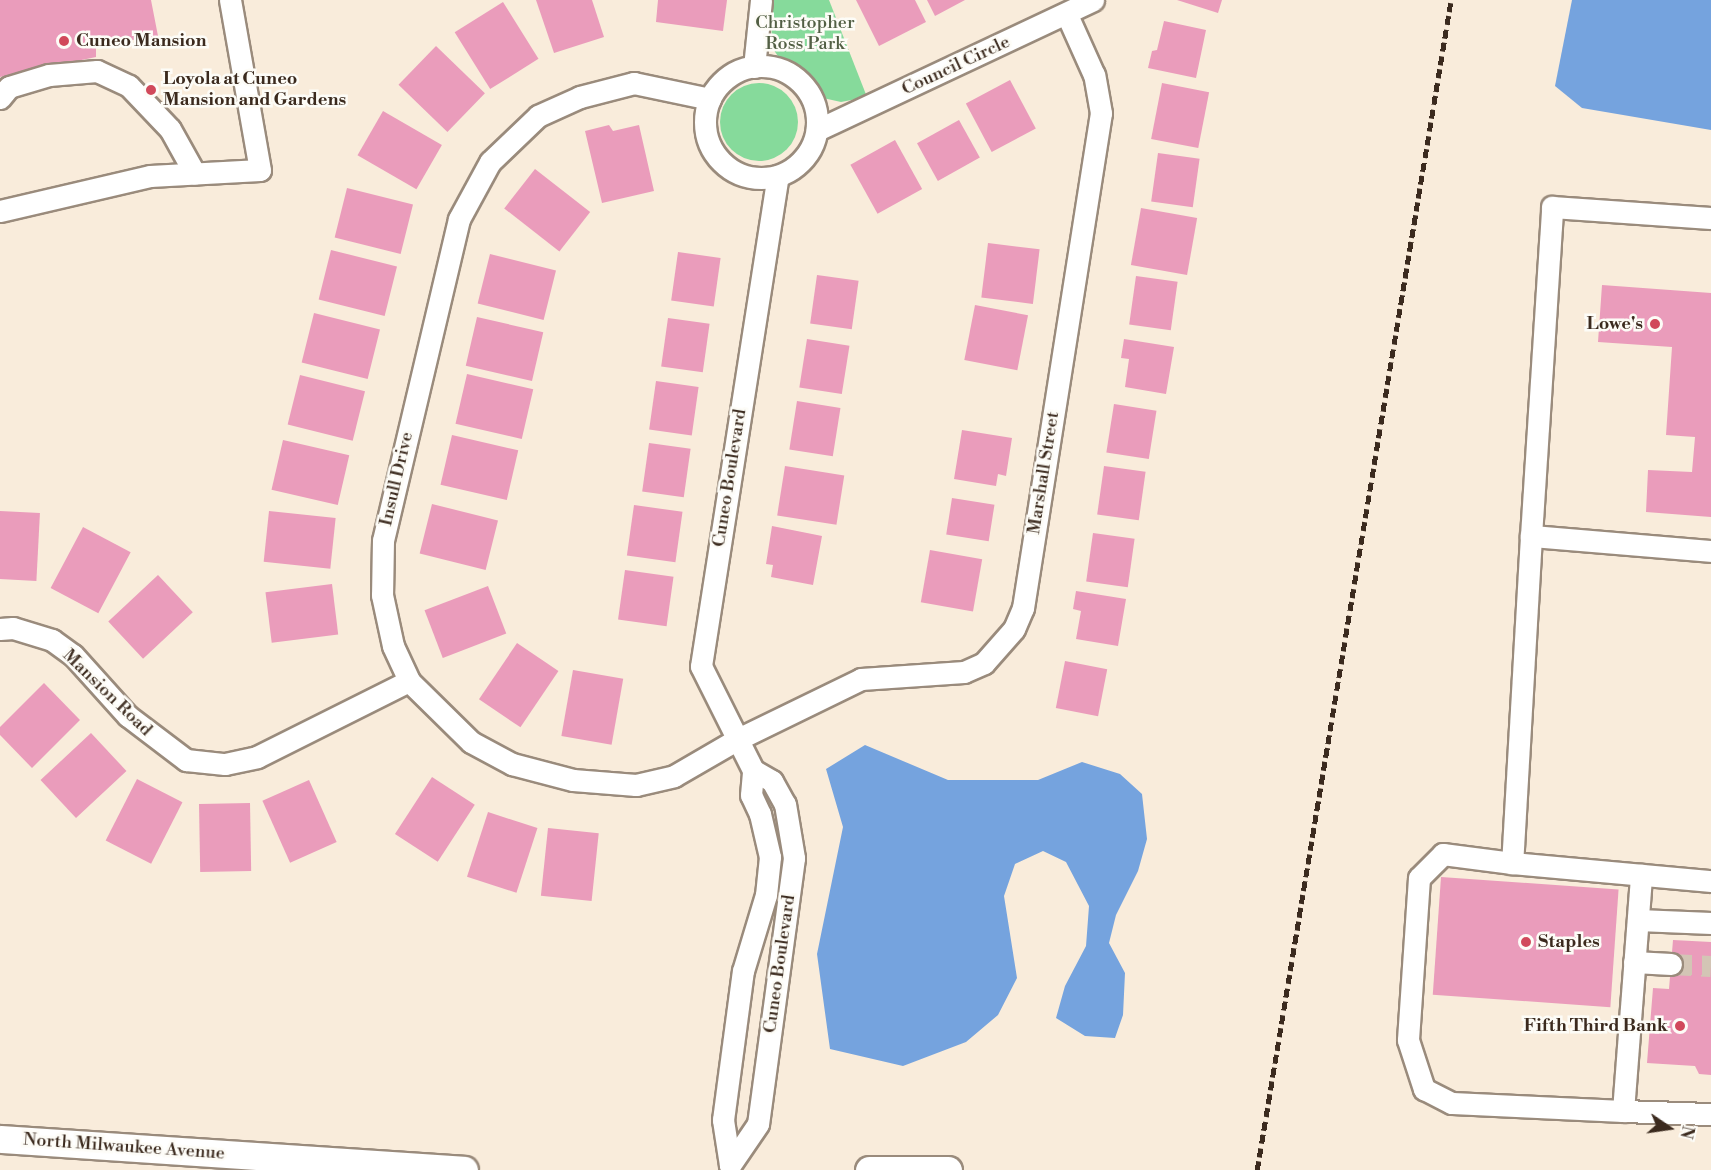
<!DOCTYPE html>
<html>
<head>
<meta charset="utf-8">
<style>
  body { margin:0 }
  #map { position:relative; width:1711px; height:1170px; overflow:hidden; background:#f9ecdb; font-family:"Libre Bodoni",serif }
  div>[style] { position:absolute }
  [style*='--x'] { left:calc(var(--x)*1px); top:calc(var(--y)*1px); width:calc(var(--w)*1px); rotate:calc(var(--a)*1deg) }
  .green>* { inset:0; background:#86da9b }
  .round { border-radius:50% }
  .water>* { inset:0; background:#75a3de }
  .building>* { inset:0; background:#ea9cbb; transform-origin:0 0 }
  .minor-tunnel>* { height:21px; margin-top:-10.5px; transform-origin:0; background:repeating-linear-gradient(90deg,#d3c5b5 0 21px,transparent 0 31px) }
  .roads { filter:drop-shadow(2px 0 #9a8b7c) drop-shadow(-2px 0 #9a8b7c) drop-shadow(0 2px #9a8b7c) drop-shadow(0 -2px #9a8b7c) }
  .minor>* { height:21px; margin:-10.5px; padding:0 10.5px; transform-origin:10.5px; border-radius:10.5px; background:#fff }
  .minor>.ring { margin:-10.5px; padding:0; box-sizing:content-box; background:none; border:21px solid #fff; border-radius:50% }
  .major>* { height:27px; margin:-13.5px; padding:0 13.5px; transform-origin:13.5px; border-radius:13.5px; background:#fff }
  .rail>* { height:4.5px; margin-top:-2.25px; transform-origin:0; background:repeating-linear-gradient(90deg,#3b2a1e 0 9px,transparent 0 13.5px) }
  .dots>* { width:16px; height:16px; translate:-50% -50%; box-sizing:border-box; border:3px solid #fdfcf7; border-radius:50% }
  span { translate:-50% -50%; white-space:nowrap; text-align:center; line-height:1.15; -webkit-text-stroke:5px #fdfcf7; paint-order:stroke }
  .park-label { font-size:18px; color:#525f44 }
  .poi-label { font-size:18px; color:#3b2a1e; font-weight:700 }
  .left { translate:0 -50%; text-align:left }
  .right { translate:-100% -50%; text-align:right }
  .street-label { font-size:18px; color:#3b2a1e }
  .north { position:absolute; left:1639px; top:1098px; width:60px; height:60px; -webkit-text-stroke:4px #fdfcf7; paint-order:stroke; rotate:103deg; font-size:16px; font-weight:700; line-height:24px; text-align:center; color:#3b2a1e }
  .north::after { content:''; display:block; margin:auto; width:21px; height:27px; background:#3b2a1e; clip-path:polygon(50% 0,100% 100%,50% 72%,0 100%) }
</style>
</head>
<body>
<div id="map">
  <div class="green">
    <div style="clip-path:polygon(773px 0,829px 0,867px 97px,841px 102px,823px 98px,813px 93px,782px 62px,771px 46px)"></div>
    <div class="round" style="left:720px;top:83px;width:78px;height:78px"></div>
  </div>
  <div class="water">
    <div style="clip-path:polygon(1572px 0,1711px 0,1711px 130px,1582px 108px,1555px 86px)"></div>
    <div style="clip-path:polygon(865px 745px,948px 780px,1038px 780px,1082px 762px,1120px 774px,1142px 794px,1147px 839px,1138px 871px,1116px 915px,1109px 943px,1125px 973px,1123px 1015px,1115px 1038px,1085px 1036px,1056px 1018px,1065px 986px,1086px 946px,1089px 906px,1066px 862px,1043px 851px,1015px 864px,1004px 896px,1017px 978px,998px 1015px,966px 1042px,903px 1066px,830px 1049px,817px 954px,843px 827px,826px 769px)"></div>
  </div>
  <div class="building">
    <div style="clip-path:polygon(0 0,151px 0,158px 36px,96px 46px,96px 57px,0 77px)"></div>
    <div style="clip-path:polygon(536px 0,592px 0,604px 37px,554px 53px)"></div>
    <div style="clip-path:polygon(658px 0,727px 0,723px 31px,656px 22px)"></div>
    <div style="clip-path:polygon(856px 0,915px 0,926px 22px,879px 46px)"></div>
    <div style="clip-path:polygon(927px 0,965px 0,935px 16px)"></div>
    <div style="clip-path:polygon(1177px 0,1222px 0,1218px 13px)"></div>
    <div style="left:503px;top:2px;width:67px;height:57px;rotate:58deg"></div>
    <div style="clip-path:polygon(1164px 21px,1206px 30px,1196px 78px,1148px 68px,1152px 51px,1157px 50px)"></div>
    <div style="left:436px;top:46px;width:68px;height:54px;rotate:44deg"></div>
    <div style="left:1010px;top:80px;width:55px;height:50px;rotate:62deg"></div>
    <div style="left:1162px;top:83px;width:48px;height:57px;rotate:11deg"></div>
    <div style="left:383px;top:111px;width:68px;height:51px;rotate:30deg"></div>
    <div style="left:959px;top:120px;width:43px;height:48px;rotate:61deg"></div>
    <div style="clip-path:polygon(609px 125px,613px 131px,639px 125px,654px 191px,602px 203px,585px 131px)"></div>
    <div style="left:895px;top:140px;width:56px;height:51px;rotate:61deg"></div>
    <div style="left:1158px;top:153px;width:42px;height:49px;rotate:8deg"></div>
    <div style="left:535px;top:169px;width:70px;height:50px;rotate:38deg"></div>
    <div style="left:347px;top:188px;width:68px;height:51px;rotate:14deg"></div>
    <div style="left:1141px;top:208px;width:57px;height:58px;rotate:10deg"></div>
    <div style="left:988px;top:243px;width:52px;height:55px;rotate:7deg"></div>
    <div style="left:331px;top:250px;width:68px;height:51px;rotate:14deg"></div>
    <div style="left:678px;top:252px;width:43px;height:49px;rotate:8deg"></div>
    <div style="left:490px;top:254px;width:68px;height:51px;rotate:14deg"></div>
    <div style="left:817px;top:275px;width:42px;height:49px;rotate:8deg"></div>
    <div style="left:1136px;top:276px;width:42px;height:49px;rotate:8deg"></div>
    <div style="clip-path:polygon(1602px 285px,1711px 293px,1711px 517px,1646px 512px,1648px 470px,1692px 472px,1695px 437px,1666px 435px,1672px 347px,1598px 342px)"></div>
    <div style="left:975px;top:305px;width:54px;height:56px;rotate:11deg"></div>
    <div style="left:314px;top:313px;width:68px;height:51px;rotate:14deg"></div>
    <div style="left:477px;top:317px;width:68px;height:50px;rotate:13deg"></div>
    <div style="left:668px;top:318px;width:42px;height:49px;rotate:8deg"></div>
    <div style="left:807px;top:339px;width:43px;height:49px;rotate:9deg"></div>
    <div style="clip-path:polygon(1124px 339px,1174px 347px,1166px 394px,1125px 387px,1129px 359px,1121px 358px)"></div>
    <div style="left:467px;top:374px;width:68px;height:51px;rotate:13deg"></div>
    <div style="left:300px;top:375px;width:67px;height:51px;rotate:14deg"></div>
    <div style="left:656px;top:381px;width:43px;height:49px;rotate:8deg"></div>
    <div style="left:797px;top:401px;width:44px;height:49px;rotate:9deg"></div>
    <div style="left:1114px;top:404px;width:43px;height:49px;rotate:9deg"></div>
    <div style="clip-path:polygon(962px 430px,1012px 438px,1006px 476px,998px 474px,996px 486px,954px 479px)"></div>
    <div style="left:452px;top:435px;width:68px;height:51px;rotate:13deg"></div>
    <div style="left:283px;top:440px;width:68px;height:51px;rotate:13deg"></div>
    <div style="left:649px;top:443px;width:42px;height:49px;rotate:8deg"></div>
    <div style="left:785px;top:466px;width:60px;height:50px;rotate:9deg"></div>
    <div style="left:1104px;top:466px;width:42px;height:49px;rotate:8deg"></div>
    <div style="left:952px;top:498px;width:43px;height:37px;rotate:9deg"></div>
    <div style="left:432px;top:504px;width:68px;height:51px;rotate:14deg"></div>
    <div style="left:634px;top:505px;width:49px;height:51px;rotate:8deg"></div>
    <div style="left:0;top:511px;width:40px;height:68px;rotate:3deg"></div>
    <div style="left:269px;top:511px;width:67px;height:51px;rotate:6deg"></div>
    <div style="clip-path:polygon(772px 526px,822px 536px,813px 585px,771px 577px,773px 565px,766px 564px)"></div>
    <div style="left:83px;top:527px;width:54px;height:69px;rotate:28deg"></div>
    <div style="left:1093px;top:533px;width:42px;height:49px;rotate:8deg"></div>
    <div style="left:930px;top:550px;width:53px;height:53px;rotate:10deg"></div>
    <div style="left:625px;top:570px;width:49px;height:50px;rotate:8deg"></div>
    <div style="left:158px;top:575px;width:51px;height:68px;rotate:47deg"></div>
    <div style="left:332px;top:584px;width:51px;height:67px;rotate:83deg"></div>
    <div style="left:488px;top:586px;width:51px;height:68px;rotate:69deg"></div>
    <div style="clip-path:polygon(1076px 591px,1126px 599px,1118px 646px,1076px 639px,1081px 611px,1073px 609px)"></div>
    <div style="left:517px;top:643px;width:50px;height:68px;rotate:34deg"></div>
    <div style="left:1065px;top:661px;width:43px;height:48px;rotate:11deg"></div>
    <div style="left:573px;top:670px;width:51px;height:67px;rotate:10deg"></div>
    <div style="clip-path:polygon(44px 683px,80px 720px,32px 768px,0 735px,0 727px)"></div>
    <div style="left:91px;top:733px;width:52px;height:69px;rotate:47deg"></div>
    <div style="left:432px;top:777px;width:51px;height:68px;rotate:33deg"></div>
    <div style="left:137px;top:779px;width:51px;height:69px;rotate:27deg"></div>
    <div style="left:309px;top:780px;width:68px;height:51px;rotate:66deg"></div>
    <div style="left:250px;top:803px;width:68px;height:51px;rotate:89deg"></div>
    <div style="left:488px;top:812px;width:52px;height:68px;rotate:18deg"></div>
    <div style="left:548px;top:828px;width:51px;height:68px;rotate:6deg"></div>
    <div style="left:1441px;top:877px;width:178px;height:118px;rotate:4deg"></div>
    <div style="clip-path:polygon(1673px 940px,1711px 942px,1711px 1075px,1699px 1074px,1695px 1066px,1647px 1063px,1653px 988px,1669px 989px)"></div>
  </div>
  <div class="minor-tunnel">
    <div style="--x:1671;--y:964;--w:40;--a:2.9"></div>
  </div>
  <div class="roads">
    <div class="minor">
      <div class="ring" style="left:705px;top:66px;width:91px;height:91px"></div>
      <div style="--x:754;--y:67;--w:67;--a:-84"></div>
      <div style="--x:0;--y:98;--w:14;--a:-51"></div>
      <div style="--x:9;--y:87;--w:42;--a:-16.7"></div>
      <div style="--x:49;--y:75;--w:48;--a:-4.8"></div>
      <div style="--x:97;--y:71;--w:35;--a:25"></div>
      <div style="--x:129;--y:86;--w:59;--a:46.4"></div>
      <div style="--x:170;--y:129;--w:51;--a:60.9"></div>
      <div style="--x:710;--y:99;--w:78;--a:-168.1"></div>
      <div style="--x:634;--y:83;--w:56;--a:165.5"></div>
      <div style="--x:580;--y:97;--w:46;--a:155.7"></div>
      <div style="--x:538;--y:116;--w:66;--a:136.2"></div>
      <div style="--x:490;--y:162;--w:65;--a:118.5"></div>
      <div style="--x:459;--y:219;--w:330;--a:103.3"></div>
      <div style="--x:383;--y:540;--w:55;--a:91"></div>
      <div style="--x:382;--y:595;--w:52;--a:77.8"></div>
      <div style="--x:393;--y:646;--w:38;--a:65"></div>
      <div style="--x:409;--y:681;--w:87;--a:44.5"></div>
      <div style="--x:471;--y:742;--w:47;--a:28.2"></div>
      <div style="--x:512;--y:764;--w:63;--a:14.7"></div>
      <div style="--x:573;--y:780;--w:63;--a:4.5"></div>
      <div style="--x:636;--y:785;--w:39;--a:-13"></div>
      <div style="--x:674;--y:776;--w:72;--a:-30.1"></div>
      <div style="--x:736;--y:740;--w:139;--a:-26"></div>
      <div style="--x:861;--y:679;--w:103;--a:-3.9"></div>
      <div style="--x:964;--y:672;--w:22;--a:-24"></div>
      <div style="--x:984;--y:663;--w:45;--a:-48.6"></div>
      <div style="--x:1014;--y:629;--w:23;--a:-67"></div>
      <div style="--x:1023;--y:608;--w:501;--a:-81.05"></div>
      <div style="--x:1101;--y:113;--w:39;--a:-100"></div>
      <div style="--x:1094;--y:75;--w:66;--a:-114.2"></div>
      <div style="--x:817;--y:130;--w:305;--a:-25.2"></div>
      <div style="--x:0;--y:211;--w:154;--a:-13.1"></div>
      <div style="--x:150;--y:176;--w:110;--a:-3.1"></div>
      <div style="--x:260;--y:170;--w:173;--a:-100"></div>
      <div style="--x:1531;--y:536;--w:330;--a:-86.3"></div>
      <div style="--x:1552;--y:207;--w:159;--a:4"></div>
      <div style="--x:1711;--y:551;--w:181;--a:-175.2"></div>
      <div style="--x:1531;--y:536;--w:328;--a:93.3"></div>
      <div style="--x:1512;--y:863;--w:200;--a:5.2"></div>
      <div style="--x:0;--y:629;--w:13;--a:-4"></div>
      <div style="--x:13;--y:628;--w:41;--a:17.1"></div>
      <div style="--x:52;--y:640;--w:26;--a:36"></div>
      <div style="--x:73;--y:655;--w:82;--a:48"></div>
      <div style="--x:128;--y:716;--w:73;--a:37.2"></div>
      <div style="--x:186;--y:760;--w:39;--a:6"></div>
      <div style="--x:225;--y:764;--w:33;--a:-12"></div>
      <div style="--x:257;--y:757;--w:170;--a:-26.6"></div>
      <div style="--x:753;--y:770;--w:22;--a:30"></div>
      <div style="--x:772;--y:781;--w:26;--a:61"></div>
      <div style="--x:785;--y:804;--w:55;--a:80.5"></div>
      <div style="--x:794;--y:858;--w:268;--a:97.7"></div>
      <div style="--x:758;--y:1124;--w:50;--a:124.3"></div>
      <div style="--x:730;--y:1165;--w:46;--a:-98.8"></div>
      <div style="--x:723;--y:1120;--w:150;--a:-82.4"></div>
      <div style="--x:743;--y:971;--w:79;--a:-73.2"></div>
      <div style="--x:766;--y:895;--w:38;--a:-84"></div>
      <div style="--x:770;--y:857;--w:44;--a:-103.1"></div>
      <div style="--x:760;--y:814;--w:21;--a:-115"></div>
      <div style="--x:751;--y:795;--w:25;--a:-85"></div>
      <div style="--x:753;--y:770;--w:116;--a:-116.6"></div>
      <div style="--x:701;--y:666;--w:496;--a:-81.1"></div>
      <div style="--x:1512;--y:863;--w:70;--a:-172.6"></div>
      <div style="--x:1443;--y:854;--w:34;--a:135"></div>
      <div style="--x:1419;--y:878;--w:162;--a:93.9"></div>
      <div style="--x:1408;--y:1040;--w:52;--a:71.9"></div>
      <div style="--x:1424;--y:1089;--w:31;--a:27"></div>
      <div style="--x:1452;--y:1103;--w:171;--a:2.7"></div>
      <div style="--x:1623;--y:1111;--w:237;--a:-85.6"></div>
      <div style="--x:1638;--y:920;--w:73;--a:2.4"></div>
      <div style="--x:1634;--y:962;--w:37;--a:3"></div>
      <div style="--x:1623;--y:1111;--w:88;--a:2"></div>
    </div>
    <div class="major">
      <div style="--x:0;--y:1139;--w:465;--a:3.8"></div>
      <div style="--x:869;--y:1170;--w:79;--a:0"></div>
    </div>
  </div>
  <div class="rail">
    <div style="--x:1257;--y:1170;--w:1186;--a:-80.59"></div>
  </div>
  <div class="dots">
    <div style="left:64px;top:41px;background:#d1495b"></div>
    <div style="left:151px;top:90px;background:#d1495b"></div>
    <div style="left:1655px;top:324px;background:#d1495b"></div>
    <div style="left:1526px;top:942px;background:#d1495b"></div>
    <div style="left:1680px;top:1026px;background:#d1495b"></div>
  </div>
  <div class="park-label">
    <span style="left:805px;top:34px">Christopher<br>Ross Park</span>
  </div>
  <div class="poi-label">
    <span class="left" style="left:76px;top:41px">Cuneo Mansion</span>
    <span class="left" style="left:163px;top:90px">Loyola at Cuneo<br>Mansion and Gardens</span>
    <span class="right" style="left:1643px;top:324px">Lowe's</span>
    <span class="left" style="left:1538px;top:942px">Staples</span>
    <span class="right" style="left:1668px;top:1026px">Fifth Third Bank</span>
  </div>
  <div class="street-label">
    <span style="left:956px;top:66px;rotate:-25deg">Council Circle</span>
    <span style="left:1044px;top:473px;rotate:-81deg">Marshall Street</span>
    <span style="left:730px;top:478px;rotate:-81deg">Cuneo Boulevard</span>
    <span style="left:397px;top:479px;rotate:-77deg">Insull Drive</span>
    <span style="left:107px;top:693px;rotate:44deg">Mansion Road</span>
    <span style="left:780px;top:964px;rotate:-82deg">Cuneo Boulevard</span>
    <span style="left:124px;top:1147px;rotate:4deg">North Milwaukee Avenue</span>
  </div>
  <div class="north">N</div>
</div>
</body>
</html>
